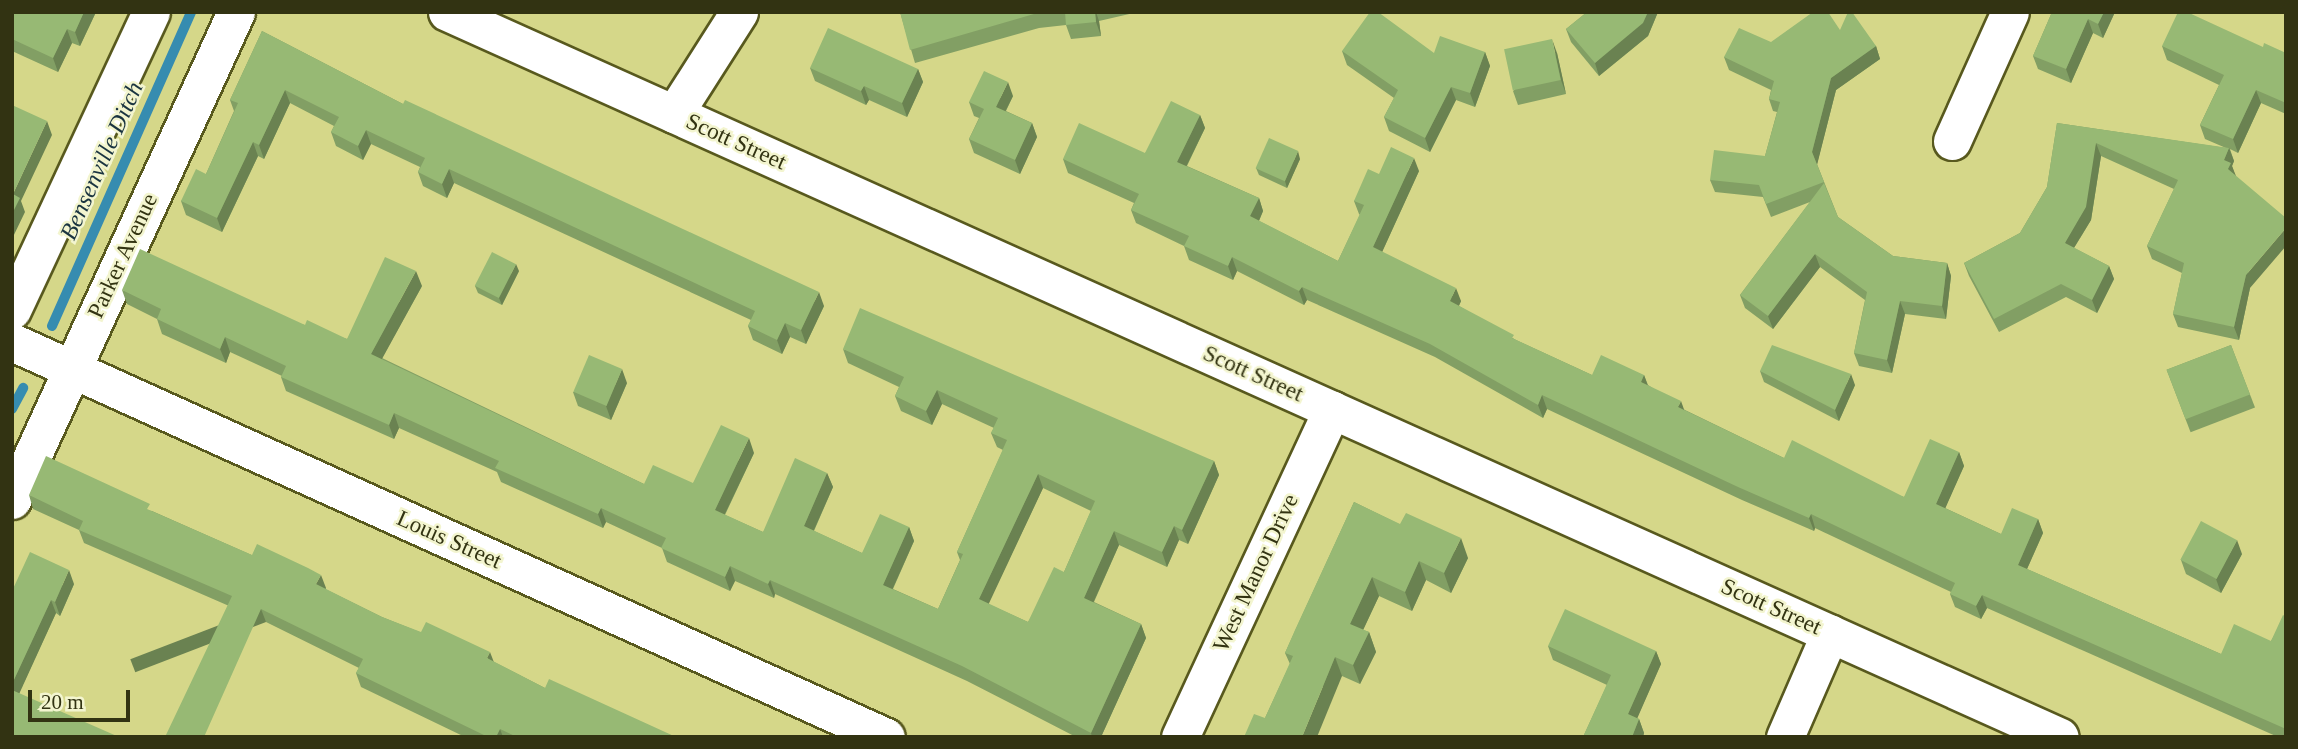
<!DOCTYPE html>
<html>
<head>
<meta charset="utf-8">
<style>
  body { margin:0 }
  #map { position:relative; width:2298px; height:749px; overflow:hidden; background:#d5d789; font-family:Georgia,serif }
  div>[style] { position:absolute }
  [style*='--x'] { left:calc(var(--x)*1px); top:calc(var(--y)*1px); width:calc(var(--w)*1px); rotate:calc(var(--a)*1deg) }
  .stream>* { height:10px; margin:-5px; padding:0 5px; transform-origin:5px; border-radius:5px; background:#368cb0 }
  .roads { filter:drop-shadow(2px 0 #58591e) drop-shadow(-2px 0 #58591e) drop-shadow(0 2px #58591e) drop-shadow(0 -2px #58591e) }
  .minor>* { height:37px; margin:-18.5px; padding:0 18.5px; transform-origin:18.5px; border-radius:18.5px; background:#fff }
  .wall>* { inset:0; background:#829f64; transform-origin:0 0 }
  .shaded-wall>* { inset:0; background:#6a8251; transform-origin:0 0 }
  .building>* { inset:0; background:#97b974; transform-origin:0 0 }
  span { translate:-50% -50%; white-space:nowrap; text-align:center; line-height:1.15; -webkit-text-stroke:5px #f3f5cf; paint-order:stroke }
  .street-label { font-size:23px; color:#323312 }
  .water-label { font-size:24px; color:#1a3440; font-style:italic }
  .frame { position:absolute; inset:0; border:14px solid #323312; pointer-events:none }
  .scale { position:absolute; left:28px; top:690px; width:102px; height:32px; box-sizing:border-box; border:4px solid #323312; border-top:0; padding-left:9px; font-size:21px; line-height:24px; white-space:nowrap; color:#323312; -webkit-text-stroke:5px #f3f5cf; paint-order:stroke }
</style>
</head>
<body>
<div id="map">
  <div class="stream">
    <div style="--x:52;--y:326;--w:343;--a:-66.1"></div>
    <div style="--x:12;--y:409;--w:24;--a:-62"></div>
  </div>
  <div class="roads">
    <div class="minor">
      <div style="--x:447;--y:12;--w:1768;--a:24.2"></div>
      <div style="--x:674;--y:114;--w:121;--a:-57.5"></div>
      <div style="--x:1952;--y:141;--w:141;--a:-65.8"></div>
      <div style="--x:12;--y:310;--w:329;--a:-65"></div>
      <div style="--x:12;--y:342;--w:959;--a:24.32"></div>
      <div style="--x:12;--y:500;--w:537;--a:-65.34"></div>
      <div style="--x:1180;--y:737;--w:361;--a:-65.1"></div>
      <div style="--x:1785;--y:737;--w:113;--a:-66.6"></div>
    </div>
  </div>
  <div class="wall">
    <div style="clip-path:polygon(12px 12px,96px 12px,80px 46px,72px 43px,58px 72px,12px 51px)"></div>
    <div style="clip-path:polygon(900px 12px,1138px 12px,1099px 21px,1101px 36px,1071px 39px,1066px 25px,1039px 28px,915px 63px)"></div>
    <div style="clip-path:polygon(1587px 12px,1658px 12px,1648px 36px,1599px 76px,1571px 42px,1566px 29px)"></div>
    <div style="clip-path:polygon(2052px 12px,2115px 12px,2103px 38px,2093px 33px,2071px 83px,2038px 69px,2033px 56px)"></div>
    <div style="clip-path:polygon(1840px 30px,1876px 46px,1880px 59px,1836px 90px,1817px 164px,1838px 217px,1893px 256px,1947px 263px,1951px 276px,1946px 319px,1905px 314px,1892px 373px,1859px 366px,1854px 353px,1865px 300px,1820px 267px,1773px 329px,1745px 308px,1740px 295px,1810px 202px,1771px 217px,1763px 197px,1715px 192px,1710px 180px,1765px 156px,1777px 112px,1773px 111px,1769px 99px,1771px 90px,1729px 70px,1724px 57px)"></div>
    <div style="clip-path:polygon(262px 31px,403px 104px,824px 306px,806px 344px,790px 337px,782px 354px,753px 340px,748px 326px,751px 320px,454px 183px,447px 198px,423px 186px,418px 172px,420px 167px,371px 144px,363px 160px,336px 146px,331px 132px,334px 126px,290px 103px,264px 159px,258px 156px,222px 232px,186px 215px,181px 201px,206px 174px,234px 111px,230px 100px)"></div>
    <div style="clip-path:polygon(2162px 46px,2263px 47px,2286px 53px,2286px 114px,2261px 103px,2238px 153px,2230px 149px,2234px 161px,2232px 166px,2235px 175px,2250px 288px,2239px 340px,2178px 327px,2173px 314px,2182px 273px,2152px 259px,2147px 246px,2174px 189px,2101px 156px,2091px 220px,2074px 248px,2109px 266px,2114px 279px,2097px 313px,2066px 297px,1999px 332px,1969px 276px,1964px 263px,2020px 233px,2047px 187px,2057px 123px,2226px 148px,2205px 139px,2200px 125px,2219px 85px,2167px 60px)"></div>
    <div style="clip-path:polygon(1342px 51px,1434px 53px,1485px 52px,1490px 66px,1475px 107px,1456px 100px,1430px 152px,1389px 131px,1384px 117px,1394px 98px,1347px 65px)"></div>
    <div style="clip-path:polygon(1557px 53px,1566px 94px,1518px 105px,1513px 91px)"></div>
    <div style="clip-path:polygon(810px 68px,918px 69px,923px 82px,907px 117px,869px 100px,866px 105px,815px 81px)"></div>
    <div style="clip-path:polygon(1013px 96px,1006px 111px,1032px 123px,1037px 137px,1020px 174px,974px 153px,969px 139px,979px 118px,974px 116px,969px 102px)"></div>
    <div style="clip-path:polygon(1200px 115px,1205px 128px,1187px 166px,1259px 198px,1263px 211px,1259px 221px,1338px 261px,1360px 215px,1359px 214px,1354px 201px,1379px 174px,1419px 171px,1382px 252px,1461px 301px,1459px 306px,1516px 340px,1592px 375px,1644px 375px,1648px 385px,1685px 410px,1784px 458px,1904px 497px,1959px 452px,1964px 466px,1945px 508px,2001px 534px,2038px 519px,2043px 533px,2027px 569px,2221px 654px,2271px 641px,2286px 617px,2286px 737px,2278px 737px,1987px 608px,1981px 619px,1955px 607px,1950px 594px,1951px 592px,1815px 528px,1814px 531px,1742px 500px,1547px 409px,1543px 418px,1435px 357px,1307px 300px,1304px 305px,1237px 271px,1233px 280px,1189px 260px,1184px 246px,1136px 223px,1131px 210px,1134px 203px,1068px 173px,1063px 159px,1145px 153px)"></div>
    <div style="clip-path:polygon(1300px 159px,1287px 188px,1259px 175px,1256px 168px)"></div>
    <div style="clip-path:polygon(519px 271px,502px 305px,478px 293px,475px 286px)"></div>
    <div style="clip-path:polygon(evenodd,422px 286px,382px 358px,644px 484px,693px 483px,754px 453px,725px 515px,763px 532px,827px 473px,833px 487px,814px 531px,862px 553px,909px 527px,914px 541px,893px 589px,938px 609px,960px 560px,957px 552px,1003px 450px,997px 447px,991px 433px,994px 428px,942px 404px,932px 425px,901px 411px,895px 396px,899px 387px,848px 363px,843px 349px,1214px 461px,1219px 475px,1188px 544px,1179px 540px,1167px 567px,1119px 545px,1094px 602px,1141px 624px,1146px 638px,1101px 737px,1076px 737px,967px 681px,775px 594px,774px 598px,735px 581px,730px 591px,667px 562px,662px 548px,606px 522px,603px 528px,501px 482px,497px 472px,399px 428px,394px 439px,286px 391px,281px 377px,282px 376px,230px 352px,226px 363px,162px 334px,157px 319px,127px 304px,122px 290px,305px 325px,347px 339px,422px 286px,1043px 488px,1091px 511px,1064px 572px,1028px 622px,988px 604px,1043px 488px)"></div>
    <div style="left:2231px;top:345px;width:67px;height:69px;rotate:69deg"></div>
    <div style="clip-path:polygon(1760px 371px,1855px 385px,1839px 421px,1764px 382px)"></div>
    <div style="clip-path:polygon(627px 383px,611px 420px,578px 406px,573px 392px)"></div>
    <div style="clip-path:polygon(29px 495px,152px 511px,326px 588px,325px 589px,382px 617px,494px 662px,545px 688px,676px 737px,465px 737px,361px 687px,356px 673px,359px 668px,266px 622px,84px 543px,79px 530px,33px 509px)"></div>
    <div style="clip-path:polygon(1354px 502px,1468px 558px,1451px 593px,1426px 580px,1412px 611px,1379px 596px,1363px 630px,1369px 632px,1376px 652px,1360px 684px,1342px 676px,1265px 718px,1290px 664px,1285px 653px)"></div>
    <div style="clip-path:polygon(2242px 554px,2221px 593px,2186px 574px,2181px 560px)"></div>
    <div style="clip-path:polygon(74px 584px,60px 616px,56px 613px,19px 693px,12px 737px,12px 591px)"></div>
    <div style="clip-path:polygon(1548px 646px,1656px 651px,1661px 664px,1637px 718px,1639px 719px,1644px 733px,1643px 737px,1583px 737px,1607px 685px,1553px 660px)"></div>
  </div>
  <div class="shaded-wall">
    <div style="clip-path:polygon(84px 12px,96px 12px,80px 46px,75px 32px)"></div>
    <div style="clip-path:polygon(1095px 12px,1096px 12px,1099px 21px,1101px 36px,1096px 22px)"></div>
    <div style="clip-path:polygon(1648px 12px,1658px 12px,1648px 36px,1599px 76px,1595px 63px)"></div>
    <div style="clip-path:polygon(2104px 12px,2115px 12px,2103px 38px,2098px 24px)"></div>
    <div style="clip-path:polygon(2088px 19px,2093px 33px,2071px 83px,2066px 69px)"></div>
    <div style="clip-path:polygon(67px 29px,72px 43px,58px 72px,53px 58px)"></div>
    <div style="clip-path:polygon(1552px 39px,1557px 53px,1566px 94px,1561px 80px)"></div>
    <div style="clip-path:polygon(1876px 46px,1880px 59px,1836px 90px,1817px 165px,1812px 152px,1831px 78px)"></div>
    <div style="clip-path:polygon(1485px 52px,1490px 66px,1475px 107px,1470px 93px)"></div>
    <div style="clip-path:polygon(918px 69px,923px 82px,907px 117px,902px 103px)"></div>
    <div style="clip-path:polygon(1008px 82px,1013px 96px,1001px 120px,996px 107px)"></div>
    <div style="clip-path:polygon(864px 86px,869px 100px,866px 105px,861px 91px)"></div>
    <div style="clip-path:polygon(1451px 87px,1456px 100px,1430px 152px,1425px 138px)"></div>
    <div style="clip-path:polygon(285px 90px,290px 103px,264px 159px,259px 145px)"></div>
    <div style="clip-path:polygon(2256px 90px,2261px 103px,2238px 153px,2233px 139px)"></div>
    <div style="clip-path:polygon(1200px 115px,1205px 128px,1182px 175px,1177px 162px)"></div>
    <div style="clip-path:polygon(47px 121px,52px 135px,21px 201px,25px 212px,12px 239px,13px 194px)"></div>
    <div style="clip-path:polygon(1032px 123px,1037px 137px,1020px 174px,1015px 160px)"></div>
    <div style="clip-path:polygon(366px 130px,371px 144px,363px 160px,358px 146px)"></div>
    <div style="clip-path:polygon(253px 142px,258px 156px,222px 232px,217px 218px)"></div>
    <div style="clip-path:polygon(2096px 143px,2101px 156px,2091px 220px,2069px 256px,2065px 243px)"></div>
    <div style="clip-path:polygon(2229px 148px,2234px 161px,2232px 166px,2236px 176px,2233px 182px,2224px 160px)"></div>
    <div style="clip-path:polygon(1298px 151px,1300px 159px,1287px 188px,1285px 181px)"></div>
    <div style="clip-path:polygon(1414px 158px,1419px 171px,1378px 261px,1373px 247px)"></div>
    <div style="clip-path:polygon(449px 169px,454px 183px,447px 198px,442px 184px)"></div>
    <div style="clip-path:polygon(1259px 198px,1263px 211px,1255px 230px,1250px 216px)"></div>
    <div style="clip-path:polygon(2286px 228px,2286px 246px,2250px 288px,2239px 340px,2234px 327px,2246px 275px)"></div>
    <div style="clip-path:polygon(1815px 254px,1820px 267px,1773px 329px,1768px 316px)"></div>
    <div style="clip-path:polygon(1232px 257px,1237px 271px,1233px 280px,1228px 266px)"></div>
    <div style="clip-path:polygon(1947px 263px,1951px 276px,1946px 319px,1942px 306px)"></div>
    <div style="clip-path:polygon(516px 264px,519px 271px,502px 305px,499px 298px)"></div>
    <div style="clip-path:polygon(2109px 266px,2114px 279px,2097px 313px,2092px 300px)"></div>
    <div style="clip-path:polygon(416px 271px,422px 286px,377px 368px,371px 354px)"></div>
    <div style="clip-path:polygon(1302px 287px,1307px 300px,1304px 305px,1299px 291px)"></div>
    <div style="clip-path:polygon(1456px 288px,1461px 301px,1455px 314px,1450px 301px)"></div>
    <div style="clip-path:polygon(819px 292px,824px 306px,806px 344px,801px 330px)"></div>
    <div style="clip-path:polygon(1900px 301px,1905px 314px,1892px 373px,1887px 360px)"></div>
    <div style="clip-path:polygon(785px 323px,790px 337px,782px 354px,777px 340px)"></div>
    <div style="clip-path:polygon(225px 337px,230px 352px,226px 363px,220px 349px)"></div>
    <div style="clip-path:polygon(622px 369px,627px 383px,611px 420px,606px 406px)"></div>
    <div style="clip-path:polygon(1851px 374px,1855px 385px,1839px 421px,1835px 410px)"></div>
    <div style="clip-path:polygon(1644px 375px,1649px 389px,1641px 382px)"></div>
    <div style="clip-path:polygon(937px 390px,942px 404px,932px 425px,926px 411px)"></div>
    <div style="clip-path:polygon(1542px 395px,1547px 409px,1543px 418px,1538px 405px)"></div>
    <div style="clip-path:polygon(1681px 401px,1686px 415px,1678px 407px)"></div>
    <div style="clip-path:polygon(394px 413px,399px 428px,394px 439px,389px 425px)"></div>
    <div style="clip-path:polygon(749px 438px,754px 453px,720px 524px,715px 510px)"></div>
    <div style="clip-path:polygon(1959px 452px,1964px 466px,1941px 518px,1936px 504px)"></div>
    <div style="clip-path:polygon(1214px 461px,1219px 475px,1188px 544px,1182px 530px)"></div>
    <div style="clip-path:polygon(827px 473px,833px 487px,809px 541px,804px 526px)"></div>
    <div style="clip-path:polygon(1038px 474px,1043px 488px,984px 614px,979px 599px)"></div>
    <div style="clip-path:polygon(601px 508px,606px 522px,603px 528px,598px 514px)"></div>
    <div style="clip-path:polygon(1811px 514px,1815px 528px,1814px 531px,1809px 518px)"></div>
    <div style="clip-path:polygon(2038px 519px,2043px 533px,2023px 578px,2018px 565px)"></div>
    <div style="clip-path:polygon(1174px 526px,1179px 540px,1167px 567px,1162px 552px)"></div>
    <div style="clip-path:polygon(909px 527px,914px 541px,888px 599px,883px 585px)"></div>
    <div style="clip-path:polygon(1114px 531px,1119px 545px,1089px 612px,1084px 598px)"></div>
    <div style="clip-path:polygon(1461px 538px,1468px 558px,1451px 593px,1444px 573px)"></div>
    <div style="clip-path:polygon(2237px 540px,2242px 554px,2221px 593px,2216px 579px)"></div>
    <div style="clip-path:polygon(1419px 561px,1426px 580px,1412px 611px,1405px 592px)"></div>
    <div style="clip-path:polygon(730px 566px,735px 581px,730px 591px,725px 577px)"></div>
    <div style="clip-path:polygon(69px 570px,74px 584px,60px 616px,55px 602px)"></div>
    <div style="clip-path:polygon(321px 575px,326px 588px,321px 598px,316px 584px)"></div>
    <div style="clip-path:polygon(1372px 577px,1379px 596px,1357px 643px,1350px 624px)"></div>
    <div style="clip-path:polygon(770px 580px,775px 594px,774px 598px,768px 584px)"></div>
    <div style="clip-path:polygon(1982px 595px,1987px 608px,1981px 619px,1976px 606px)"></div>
    <div style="clip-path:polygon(51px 600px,56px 613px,15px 703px,12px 696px,12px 684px)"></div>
    <div style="left:261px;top:609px;width:14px;height:140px;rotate:69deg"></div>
    <div style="clip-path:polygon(1141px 624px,1146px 638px,1101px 737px,1092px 737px,1091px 733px)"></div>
    <div style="clip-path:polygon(1369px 632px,1376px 652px,1360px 684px,1353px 665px)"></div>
    <div style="clip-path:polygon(1656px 651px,1661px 664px,1633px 728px,1628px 714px)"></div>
    <div style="clip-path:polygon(490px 652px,495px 665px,487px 658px)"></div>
    <div style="clip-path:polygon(1335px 657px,1342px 676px,1317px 737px,1302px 737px)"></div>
    <div style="clip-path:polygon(1639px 719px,1644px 733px,1643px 737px,1632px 737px)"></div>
    <div style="clip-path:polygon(500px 729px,503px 737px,496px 737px)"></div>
  </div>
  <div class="building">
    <div style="clip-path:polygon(12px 12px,84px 12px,75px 32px,67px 29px,53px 58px,12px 39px)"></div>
    <div style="clip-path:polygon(900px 12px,1052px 12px,1034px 14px,910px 50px)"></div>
    <div style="clip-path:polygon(1065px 12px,1095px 12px,1096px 22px,1066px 25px)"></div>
    <div style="clip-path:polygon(1370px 12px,1378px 12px,1434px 53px,1440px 36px,1485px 52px,1470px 93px,1451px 87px,1425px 138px,1384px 117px,1398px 90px,1342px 51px)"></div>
    <div style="clip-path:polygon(1587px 12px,1648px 12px,1643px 23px,1595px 63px,1566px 29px)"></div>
    <div style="clip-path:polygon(1813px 12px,1828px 12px,1840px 30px,1848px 12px,1852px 12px,1876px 46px,1831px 78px,1812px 152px,1824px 182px,1766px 204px,1759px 185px,1710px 180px,1714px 150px,1765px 156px,1780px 102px,1769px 99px,1774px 81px,1724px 57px,1739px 28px,1771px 42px)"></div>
    <div style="clip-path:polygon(2052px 12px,2104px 12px,2098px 24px,2088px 19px,2066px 69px,2033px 56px)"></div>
    <div style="clip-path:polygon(2178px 12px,2187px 12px,2263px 47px,2264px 43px,2286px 53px,2286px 103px,2256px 90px,2233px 139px,2200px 125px,2224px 75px,2162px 46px)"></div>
    <div style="clip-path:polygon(828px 28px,918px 69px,902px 103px,864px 86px,861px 91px,810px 68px)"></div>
    <div style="clip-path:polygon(262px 31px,403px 104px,405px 100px,819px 292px,801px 330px,785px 323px,777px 340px,748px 326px,755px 311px,449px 169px,442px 184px,418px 172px,425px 158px,366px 130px,358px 146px,331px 132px,339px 117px,285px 90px,259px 145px,253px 142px,217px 218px,181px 201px,196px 169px,206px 174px,238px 103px,230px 100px)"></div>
    <div style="left:1552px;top:39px;width:42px;height:49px;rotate:78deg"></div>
    <div style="clip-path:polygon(984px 71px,1008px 82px,996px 107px,1032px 123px,1015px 160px,969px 139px,984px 109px,969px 102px)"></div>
    <div style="clip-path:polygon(1171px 101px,1200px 115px,1177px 162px,1259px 198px,1250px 216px,1338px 261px,1364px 205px,1354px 201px,1368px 169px,1379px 174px,1391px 147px,1414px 158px,1373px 247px,1456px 288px,1450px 301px,1514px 335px,1512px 338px,1592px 375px,1601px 355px,1644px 375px,1641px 382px,1681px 401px,1678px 407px,1784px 458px,1792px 440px,1904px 497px,1930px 439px,1959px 452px,1936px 504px,2001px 534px,2012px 508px,2038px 519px,2018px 565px,2221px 654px,2234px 624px,2271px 641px,2283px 615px,2286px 617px,2286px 729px,1982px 595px,1976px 606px,1950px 594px,1955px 583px,1811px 514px,1809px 518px,1738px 487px,1542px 395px,1538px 405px,1430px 344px,1302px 287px,1299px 291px,1232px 257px,1228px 266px,1184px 246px,1189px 236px,1131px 210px,1139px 194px,1063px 159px,1079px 123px,1145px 153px)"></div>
    <div style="clip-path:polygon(12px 105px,47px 121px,13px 194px,20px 198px,12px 214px)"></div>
    <div style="clip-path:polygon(2057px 123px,2229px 148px,2224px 160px,2231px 163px,2228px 169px,2286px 218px,2286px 228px,2246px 275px,2234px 327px,2173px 314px,2184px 263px,2147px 246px,2178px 180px,2096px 143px,2086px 207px,2065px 243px,2109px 266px,2092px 300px,2061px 284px,1994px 319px,1964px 263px,2020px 233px,2047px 187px)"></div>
    <div style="left:1269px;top:138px;width:32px;height:33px;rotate:24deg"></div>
    <div style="clip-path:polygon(1824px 183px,1838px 217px,1893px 256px,1947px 263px,1942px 306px,1900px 301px,1887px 360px,1854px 353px,1867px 292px,1815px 254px,1768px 316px,1740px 295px)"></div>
    <div style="clip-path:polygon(evenodd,140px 249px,305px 325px,307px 320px,347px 339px,385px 257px,416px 271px,371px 354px,644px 484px,653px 465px,693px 483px,721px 425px,749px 438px,715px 510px,763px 532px,795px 458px,827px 473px,804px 526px,862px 553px,880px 514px,909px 527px,883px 585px,938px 609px,963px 554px,957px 552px,1007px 440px,991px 433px,998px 418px,937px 390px,926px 411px,895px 396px,904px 377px,843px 349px,860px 308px,1214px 461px,1182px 530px,1174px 526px,1162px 552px,1114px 531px,1084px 598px,1141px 624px,1091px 733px,962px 666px,770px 580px,768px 584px,730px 566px,725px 577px,661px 548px,666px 538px,601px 508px,598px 514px,495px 468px,499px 461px,394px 413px,389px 425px,281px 377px,286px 366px,225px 337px,220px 349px,157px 319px,161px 309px,122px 290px,140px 249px,1038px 474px,1095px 501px,1064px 572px,1054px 567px,1028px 622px,979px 599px,1038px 474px)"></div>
    <div style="left:492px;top:252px;width:27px;height:38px;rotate:27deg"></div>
    <div style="clip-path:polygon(1772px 345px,1851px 374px,1835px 410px,1760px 371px)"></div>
    <div style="left:2231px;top:345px;width:53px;height:69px;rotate:69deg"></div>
    <div style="left:589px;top:355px;width:36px;height:40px;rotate:23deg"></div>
    <div style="clip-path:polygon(46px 456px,150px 504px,147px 509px,252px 555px,257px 544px,308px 568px,321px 575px,316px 584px,382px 617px,421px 632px,426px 622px,490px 652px,487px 658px,545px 688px,549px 679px,676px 737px,517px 737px,500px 729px,496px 737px,488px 737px,356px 673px,363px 659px,261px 609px,204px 737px,165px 737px,232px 596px,79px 530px,83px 521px,29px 495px)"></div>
    <div style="clip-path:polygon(1354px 502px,1400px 524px,1406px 513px,1461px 538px,1444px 573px,1419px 561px,1405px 592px,1372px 577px,1350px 624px,1369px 632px,1353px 665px,1335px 657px,1302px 737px,1244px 737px,1254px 714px,1265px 718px,1293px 656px,1285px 653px,1295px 630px)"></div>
    <div style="left:2201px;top:521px;width:41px;height:44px;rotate:28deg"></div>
    <div style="clip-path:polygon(30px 552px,69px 570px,55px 602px,51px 600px,12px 684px,12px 591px)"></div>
    <div style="clip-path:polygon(1565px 609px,1656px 651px,1628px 714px,1639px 719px,1632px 737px,1583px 737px,1611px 675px,1548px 646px)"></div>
    <div style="clip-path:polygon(12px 690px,119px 737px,12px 737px)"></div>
  </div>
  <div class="street-label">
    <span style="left:736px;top:142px;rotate:24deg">Scott Street</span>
    <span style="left:123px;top:256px;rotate:-65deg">Parker Avenue</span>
    <span style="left:1253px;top:374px;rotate:24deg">Scott Street</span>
    <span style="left:449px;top:540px;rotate:24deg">Louis Street</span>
    <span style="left:1256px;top:573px;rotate:-65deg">West Manor Drive</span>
    <span style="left:1771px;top:607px;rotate:24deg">Scott Street</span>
  </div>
  <div class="water-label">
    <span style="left:102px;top:161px;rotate:-66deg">Bensenville Ditch</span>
  </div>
  <div class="frame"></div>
  <div class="scale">20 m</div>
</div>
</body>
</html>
